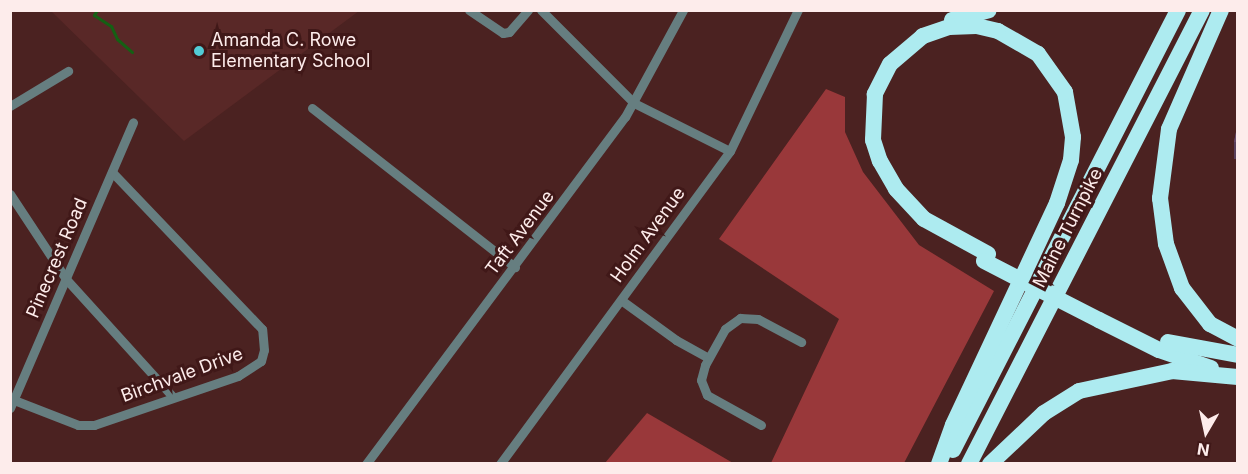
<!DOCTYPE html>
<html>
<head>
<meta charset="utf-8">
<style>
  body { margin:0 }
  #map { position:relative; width:1248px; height:474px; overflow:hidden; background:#4b2221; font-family:Inter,sans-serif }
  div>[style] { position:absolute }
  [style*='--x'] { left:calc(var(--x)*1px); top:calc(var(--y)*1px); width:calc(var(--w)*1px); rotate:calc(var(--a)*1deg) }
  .built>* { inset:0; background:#592827 }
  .forest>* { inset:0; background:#99383a }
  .stream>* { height:3px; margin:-1.5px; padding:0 1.5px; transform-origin:1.5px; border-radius:1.5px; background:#156014 }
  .street>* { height:9px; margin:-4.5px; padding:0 4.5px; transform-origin:4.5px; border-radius:4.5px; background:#667e80 }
  .highway>* { height:16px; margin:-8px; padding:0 8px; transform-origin:8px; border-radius:8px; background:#adebf0 }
  .highway-bridge>* { height:16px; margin:-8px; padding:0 8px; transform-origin:8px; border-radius:8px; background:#adebf0 }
  .wall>* { inset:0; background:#59405c }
  .building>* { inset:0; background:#684b6b }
  .dots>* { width:16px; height:16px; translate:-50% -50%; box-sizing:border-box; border:3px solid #401818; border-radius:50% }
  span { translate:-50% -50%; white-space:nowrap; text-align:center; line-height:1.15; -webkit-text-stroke:6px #401818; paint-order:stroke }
  .poi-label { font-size:18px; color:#fdeceb }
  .left { translate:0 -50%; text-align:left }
  .street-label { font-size:18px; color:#fdeceb }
  .frame { position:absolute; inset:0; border:12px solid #fdeceb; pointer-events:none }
  .north { position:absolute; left:1176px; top:402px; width:60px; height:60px; -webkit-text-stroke:4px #401818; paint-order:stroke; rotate:189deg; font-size:16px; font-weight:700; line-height:24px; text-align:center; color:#fdeceb }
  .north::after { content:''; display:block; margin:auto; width:21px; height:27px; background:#fdeceb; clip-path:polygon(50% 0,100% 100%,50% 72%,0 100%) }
</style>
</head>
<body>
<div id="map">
  <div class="built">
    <div style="clip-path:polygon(51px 11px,359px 11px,184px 141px)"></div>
  </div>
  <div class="forest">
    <div style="clip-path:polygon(826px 89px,845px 97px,845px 132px,863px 172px,919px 245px,994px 291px,904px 463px,771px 463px,839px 319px,719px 239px)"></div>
    <div style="clip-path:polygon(647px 413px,733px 463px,605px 463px)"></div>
  </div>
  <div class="stream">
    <div style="--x:97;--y:10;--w:6;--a:121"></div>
    <div style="--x:94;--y:15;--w:20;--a:33"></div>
    <div style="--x:111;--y:26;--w:14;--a:65"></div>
    <div style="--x:117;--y:39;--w:20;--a:41"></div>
  </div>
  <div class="street">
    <div style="--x:469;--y:10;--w:41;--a:34.1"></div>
    <div style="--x:503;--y:33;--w:6;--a:-9"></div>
    <div style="--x:509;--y:32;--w:29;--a:-49"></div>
    <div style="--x:541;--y:10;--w:132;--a:45"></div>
    <div style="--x:634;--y:103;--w:107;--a:26.6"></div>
    <div style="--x:10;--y:106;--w:68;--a:-31.1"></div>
    <div style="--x:312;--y:108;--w:258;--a:38.1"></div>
    <div style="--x:10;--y:194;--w:102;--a:56.6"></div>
    <div style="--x:66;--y:279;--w:159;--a:47.8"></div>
    <div style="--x:621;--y:300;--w:68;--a:36"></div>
    <div style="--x:676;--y:340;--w:37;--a:29"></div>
    <div style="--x:14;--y:400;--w:69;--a:21.3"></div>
    <div style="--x:78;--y:425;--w:16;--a:0"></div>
    <div style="--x:94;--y:425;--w:152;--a:-18.8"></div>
    <div style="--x:238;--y:376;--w:27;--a:-33"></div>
    <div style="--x:261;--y:361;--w:11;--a:-75"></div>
    <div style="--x:264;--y:350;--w:21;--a:-95"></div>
    <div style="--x:262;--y:329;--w:217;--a:-133.7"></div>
    <div style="--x:10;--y:408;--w:311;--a:-66.7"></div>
    <div style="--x:761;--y:425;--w:62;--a:-150.9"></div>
    <div style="--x:707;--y:395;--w:16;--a:-112"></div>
    <div style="--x:701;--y:380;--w:16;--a:-75"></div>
    <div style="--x:705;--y:365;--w:41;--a:-60.9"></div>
    <div style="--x:725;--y:329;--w:19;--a:-36"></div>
    <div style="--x:740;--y:318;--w:18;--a:3"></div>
    <div style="--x:758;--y:319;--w:49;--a:28.1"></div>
    <div style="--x:366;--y:464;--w:433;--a:-53.3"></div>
    <div style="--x:625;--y:117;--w:122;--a:-61.5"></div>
    <div style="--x:500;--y:464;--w:388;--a:-53.7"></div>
    <div style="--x:730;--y:151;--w:157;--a:-64.3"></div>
  </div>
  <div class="highway">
    <div style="--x:1221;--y:10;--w:130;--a:113.6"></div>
    <div style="--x:1169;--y:129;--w:70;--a:97.4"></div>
    <div style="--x:1160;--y:198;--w:46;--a:82.6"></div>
    <div style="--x:1166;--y:244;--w:47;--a:70"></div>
    <div style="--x:1182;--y:288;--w:46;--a:52.1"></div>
    <div style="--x:1210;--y:324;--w:32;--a:28"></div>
    <div style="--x:952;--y:20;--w:38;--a:-15"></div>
    <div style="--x:1099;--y:320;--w:67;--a:26.6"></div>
    <div style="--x:1159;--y:350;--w:55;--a:19.1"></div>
    <div style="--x:1168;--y:342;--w:71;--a:10.5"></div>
    <div style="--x:953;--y:450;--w:494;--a:-62.9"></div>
    <div style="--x:939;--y:464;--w:41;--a:-70.3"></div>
    <div style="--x:953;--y:425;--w:245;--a:-64.9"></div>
    <div style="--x:1057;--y:203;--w:45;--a:-72"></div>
    <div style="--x:1071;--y:160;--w:23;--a:-85"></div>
    <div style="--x:1073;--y:137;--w:46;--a:-100.1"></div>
    <div style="--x:1065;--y:92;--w:47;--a:-125.4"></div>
    <div style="--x:1038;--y:54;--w:46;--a:-150.1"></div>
    <div style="--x:998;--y:31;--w:23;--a:-167"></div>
    <div style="--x:976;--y:26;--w:27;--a:178"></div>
    <div style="--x:949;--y:27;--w:28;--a:161"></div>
    <div style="--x:923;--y:36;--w:43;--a:139.7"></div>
    <div style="--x:890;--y:64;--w:34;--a:117"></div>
    <div style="--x:875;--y:94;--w:46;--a:92.5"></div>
    <div style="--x:873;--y:140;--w:22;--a:72"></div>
    <div style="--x:880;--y:161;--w:32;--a:60"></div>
    <div style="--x:896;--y:189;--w:41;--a:47"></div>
    <div style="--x:924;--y:219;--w:73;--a:28.7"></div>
    <div style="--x:969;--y:464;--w:510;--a:-62.83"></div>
    <div style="--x:990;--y:464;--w:74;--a:-43.4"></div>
    <div style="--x:1044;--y:413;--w:41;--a:-32.2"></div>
    <div style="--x:1079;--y:391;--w:95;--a:-12.1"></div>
    <div style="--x:1172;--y:371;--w:66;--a:5.2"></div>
  </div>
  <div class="highway-bridge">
    <div style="--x:984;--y:261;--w:129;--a:27.2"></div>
  </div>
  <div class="wall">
    <div style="clip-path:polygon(1238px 122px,1238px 159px,1234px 159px,1234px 142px)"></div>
  </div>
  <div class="building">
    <div style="clip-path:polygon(1238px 122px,1238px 142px,1234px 142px)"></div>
  </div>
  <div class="dots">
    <div style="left:199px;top:51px;background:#52ccd6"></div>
  </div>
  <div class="poi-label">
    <span class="left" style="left:211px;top:51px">Amanda C. Rowe<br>Elementary School</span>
  </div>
  <div class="street-label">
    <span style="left:1068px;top:228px;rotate:-63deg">Maine Turnpike</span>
    <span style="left:520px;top:233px;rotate:-53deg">Taft Avenue</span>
    <span style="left:648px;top:235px;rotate:-54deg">Holm Avenue</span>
    <span style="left:57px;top:258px;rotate:-67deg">Pinecrest Road</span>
    <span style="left:182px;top:375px;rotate:-20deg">Birchvale Drive</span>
  </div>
  <div class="frame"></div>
  <div class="north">N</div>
</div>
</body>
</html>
